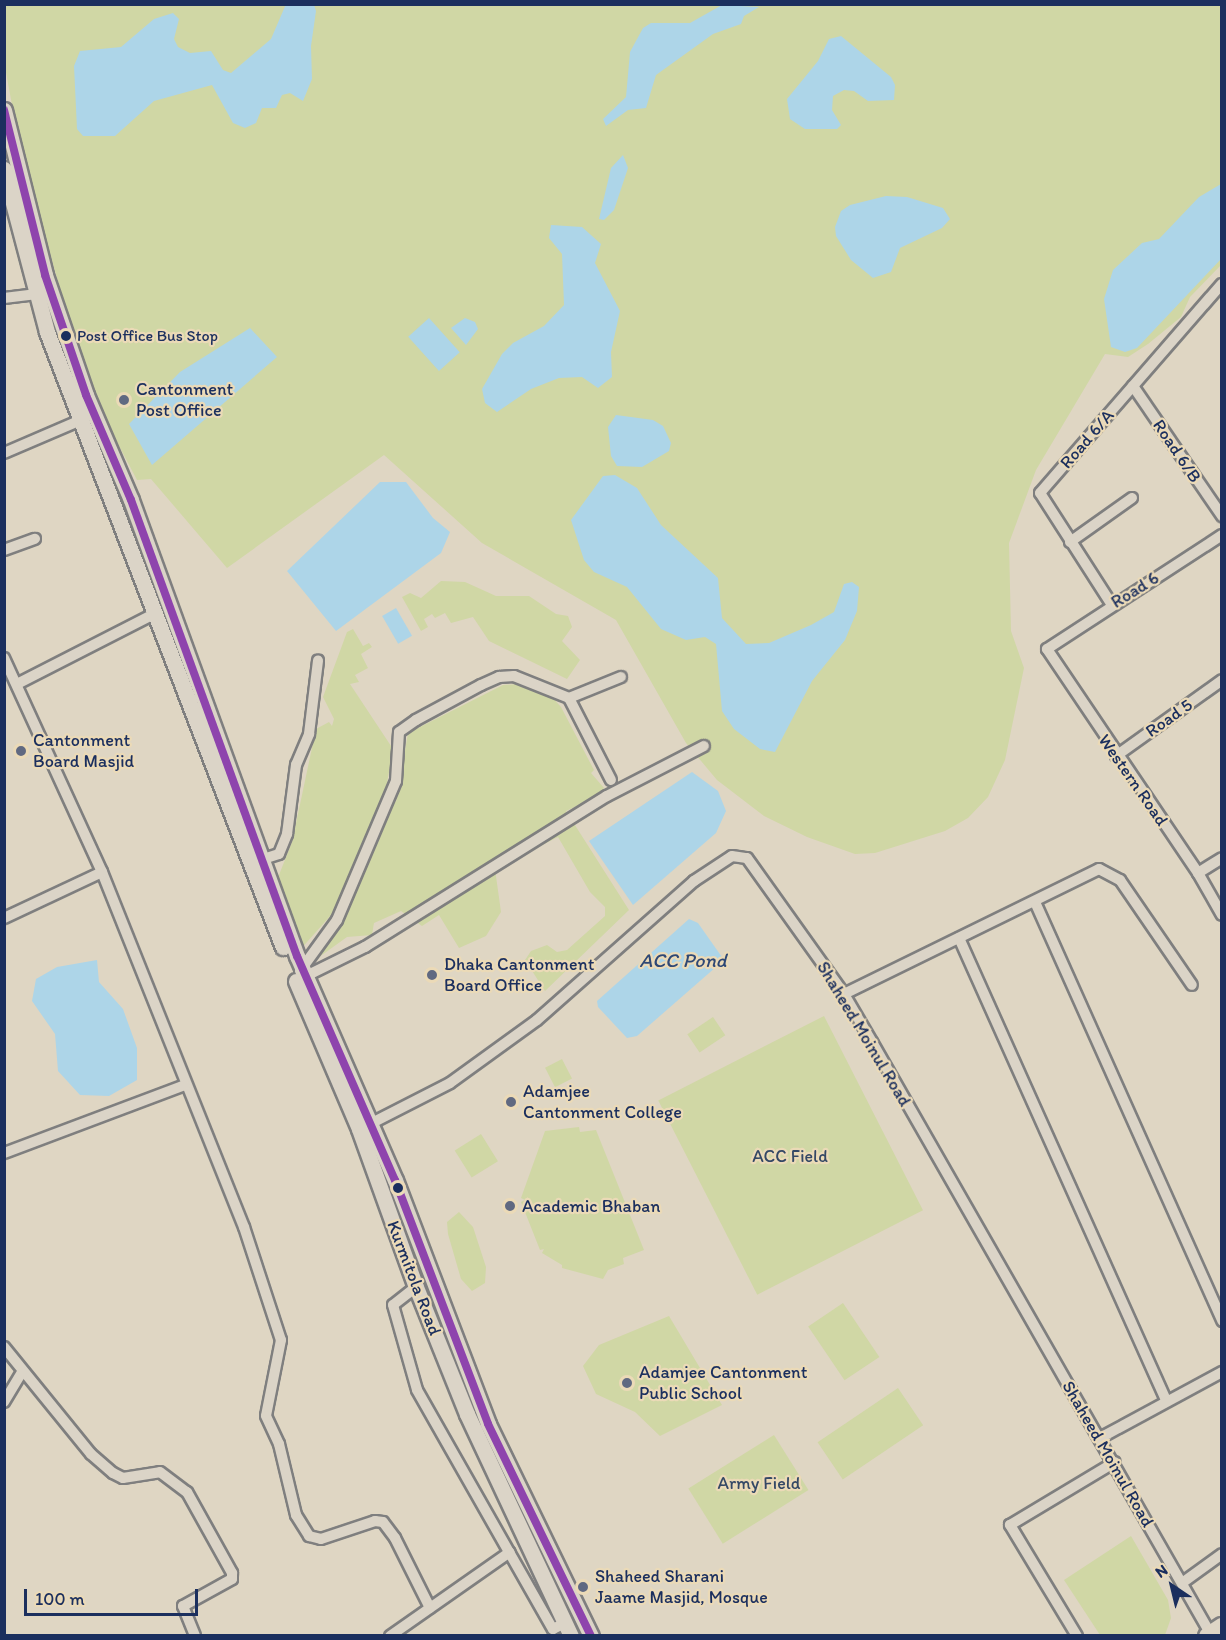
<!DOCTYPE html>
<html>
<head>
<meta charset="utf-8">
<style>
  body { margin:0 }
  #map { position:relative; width:1226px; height:1640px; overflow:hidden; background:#dfd6c3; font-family:Itim,sans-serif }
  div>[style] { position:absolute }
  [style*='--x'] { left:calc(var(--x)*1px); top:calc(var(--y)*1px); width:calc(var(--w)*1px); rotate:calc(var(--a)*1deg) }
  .green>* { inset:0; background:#d0d7a5; transform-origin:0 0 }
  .water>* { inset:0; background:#add5e8; transform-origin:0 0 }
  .roads { filter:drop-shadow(2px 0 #7f7f7f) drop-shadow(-2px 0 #7f7f7f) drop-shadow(0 2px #7f7f7f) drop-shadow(0 -2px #7f7f7f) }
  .street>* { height:10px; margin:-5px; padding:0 5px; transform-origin:5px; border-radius:5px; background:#dbd4c7 }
  .secondary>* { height:15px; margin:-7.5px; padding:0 7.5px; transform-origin:7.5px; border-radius:7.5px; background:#dbd4c7 }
  .primary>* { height:16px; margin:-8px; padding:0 8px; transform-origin:8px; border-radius:8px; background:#ded5c6 }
  .bus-1>* { height:8px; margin:-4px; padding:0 4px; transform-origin:4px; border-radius:4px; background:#8e44ad }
  .dots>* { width:16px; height:16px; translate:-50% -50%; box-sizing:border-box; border:3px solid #ebdab7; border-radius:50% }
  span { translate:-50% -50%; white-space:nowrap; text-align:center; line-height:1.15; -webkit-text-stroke:4.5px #ebdab7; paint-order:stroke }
  .bus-label { font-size:16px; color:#1b2f5e }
  .left { translate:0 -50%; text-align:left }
  .poi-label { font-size:18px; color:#1b2f5e }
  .street-label { font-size:18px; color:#1b2f5e }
  .park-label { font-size:18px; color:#344865 }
  .water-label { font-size:20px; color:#2e4875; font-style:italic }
  .frame { position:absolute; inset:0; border:6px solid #1b2f5e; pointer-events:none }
  .north { position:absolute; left:1142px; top:1556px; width:60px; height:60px; -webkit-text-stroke:4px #ebdab7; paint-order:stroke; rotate:325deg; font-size:16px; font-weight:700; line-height:24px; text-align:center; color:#1b2f5e }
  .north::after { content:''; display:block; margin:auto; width:21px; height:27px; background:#1b2f5e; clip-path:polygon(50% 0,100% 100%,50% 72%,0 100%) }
  .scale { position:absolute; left:24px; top:1589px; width:174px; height:27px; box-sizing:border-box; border:3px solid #1b2f5e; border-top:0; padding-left:8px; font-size:18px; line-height:21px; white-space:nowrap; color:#1b2f5e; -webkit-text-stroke:4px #ebdab7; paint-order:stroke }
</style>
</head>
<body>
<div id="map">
  <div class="green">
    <div style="clip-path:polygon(4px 5px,1221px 5px,1221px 265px,1190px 297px,1181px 317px,1148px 344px,1128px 357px,1105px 354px,1036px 470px,1009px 543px,1011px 631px,1024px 668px,1005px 760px,988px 797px,968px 818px,945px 831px,875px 853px,855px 854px,807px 837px,764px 816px,717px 780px,686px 743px,616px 620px,482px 543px,384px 455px,227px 568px,151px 479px,137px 480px,87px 385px,19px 143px,5px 67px)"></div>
    <div style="clip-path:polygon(441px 581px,465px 582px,496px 596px,529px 596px,556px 614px,568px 616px,572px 627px,562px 641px,580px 660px,567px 679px,489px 641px,473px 617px,451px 623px,445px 613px,435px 618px,432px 614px,424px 619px,428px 627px,421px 631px,402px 597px,410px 593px,421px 598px)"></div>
    <div style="clip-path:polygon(353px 629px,363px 646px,369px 643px,372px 647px,361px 654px,368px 668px,355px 675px,359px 682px,350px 684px,393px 749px,386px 789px,396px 802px,408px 733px,503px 685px,519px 684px,552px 697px,561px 707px,594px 770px,591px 773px,604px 788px,600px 795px,566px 811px,629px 910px,545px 991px,525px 960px,531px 951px,547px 945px,557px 952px,567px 950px,605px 916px,605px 907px,590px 892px,558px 837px,495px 869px,501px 912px,486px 936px,459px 948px,439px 915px,422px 926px,401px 911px,374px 923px,372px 935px,347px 937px,315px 960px,349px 908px,340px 905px,299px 951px,277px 880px,292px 842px,316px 729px,329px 722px,332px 726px,334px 719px,323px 697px,347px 632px)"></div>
    <div style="left:824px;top:1016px;width:218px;height:186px;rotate:63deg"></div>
    <div style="left:713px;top:1017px;width:22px;height:31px;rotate:56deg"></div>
    <div style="left:562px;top:1059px;width:22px;height:19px;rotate:63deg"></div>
    <div style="clip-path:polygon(579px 1127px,580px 1132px,596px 1130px,644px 1250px,623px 1258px,624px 1264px,608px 1270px,603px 1279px,562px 1268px,562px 1265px,542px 1253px,544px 1249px,540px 1250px,521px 1202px,525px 1200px,521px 1198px,545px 1131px)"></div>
    <div style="left:481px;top:1134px;width:32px;height:31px;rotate:58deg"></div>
    <div style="clip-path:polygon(459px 1212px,473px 1227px,486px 1267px,485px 1283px,472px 1291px,461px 1279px,448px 1234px,447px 1222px)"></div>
    <div style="left:843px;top:1303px;width:65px;height:42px;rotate:56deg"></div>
    <div style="clip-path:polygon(669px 1316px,722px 1405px,660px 1436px,635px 1412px,596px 1394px,583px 1366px,599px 1345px)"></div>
    <div style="left:898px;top:1388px;width:45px;height:97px;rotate:56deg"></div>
    <div style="left:774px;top:1435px;width:65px;height:101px;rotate:58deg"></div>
    <div style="clip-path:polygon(1131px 1536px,1168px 1600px,1171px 1618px,1165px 1635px,1100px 1635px,1064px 1580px)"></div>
  </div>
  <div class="water">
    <div style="clip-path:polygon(286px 4px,314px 5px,316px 11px,311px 46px,312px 79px,303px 101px,290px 93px,282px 95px,276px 108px,262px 108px,256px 123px,245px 128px,233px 123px,212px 85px,154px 101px,115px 136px,83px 136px,77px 129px,74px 66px,80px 51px,121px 47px,154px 19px,173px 13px,179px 19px,174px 39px,178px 47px,190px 53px,211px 51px,223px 70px,231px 73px,271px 39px)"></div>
    <div style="clip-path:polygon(722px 5px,759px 7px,744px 16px,741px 24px,713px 34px,656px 75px,646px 108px,628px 110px,606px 126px,603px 119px,626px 97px,630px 52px,643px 28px,651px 23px,690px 23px)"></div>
    <div style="clip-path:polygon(841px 36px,891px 77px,895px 85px,894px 100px,868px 101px,854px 91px,844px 90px,833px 96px,832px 110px,841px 125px,837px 129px,805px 129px,790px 119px,787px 99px,818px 61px,829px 39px)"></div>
    <div style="clip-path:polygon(623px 155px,628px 168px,614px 210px,604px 220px,599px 219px,611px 168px)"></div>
    <div style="clip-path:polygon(1221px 184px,1221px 259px,1137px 348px,1125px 352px,1111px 347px,1104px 299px,1113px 270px,1142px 243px,1159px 239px,1199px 197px)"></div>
    <div style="clip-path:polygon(886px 196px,907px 197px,943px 208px,950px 219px,942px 228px,900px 248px,891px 272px,873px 278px,851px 260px,836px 236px,835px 227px,841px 211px,850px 205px)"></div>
    <div style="clip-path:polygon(551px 225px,582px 227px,601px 244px,595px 263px,620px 311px,611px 352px,612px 377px,598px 388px,582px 377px,559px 378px,531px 389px,497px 412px,485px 403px,482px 389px,502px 354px,513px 343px,544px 326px,564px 305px,562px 254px,549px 238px)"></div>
    <div style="left:429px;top:318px;width:46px;height:28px;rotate:48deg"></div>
    <div style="clip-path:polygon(465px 318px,475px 322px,478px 329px,466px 345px,451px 328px)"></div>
    <div style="clip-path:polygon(250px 328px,277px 357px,152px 465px,129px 424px,180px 372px)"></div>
    <div style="clip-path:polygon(616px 415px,653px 420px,663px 426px,671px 443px,669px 451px,642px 467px,617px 466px,611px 456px,608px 427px)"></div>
    <div style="clip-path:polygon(615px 475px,637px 488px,661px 525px,718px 578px,722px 618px,746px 644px,769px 643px,811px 625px,834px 612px,844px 584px,852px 582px,859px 587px,857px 611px,845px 640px,812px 681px,775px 752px,760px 749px,734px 729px,722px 711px,716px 644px,705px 637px,686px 640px,661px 629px,627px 587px,594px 572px,584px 560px,571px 520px,603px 476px)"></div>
    <div style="clip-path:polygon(380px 482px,406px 482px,433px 518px,450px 532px,441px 553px,336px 631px,287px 571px)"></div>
    <div style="left:396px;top:608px;width:32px;height:16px;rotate:60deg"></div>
    <div style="clip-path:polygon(692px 772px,718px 791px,726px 811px,716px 833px,633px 905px,589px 841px)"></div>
    <div style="clip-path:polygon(689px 919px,698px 923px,724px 960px,637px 1036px,627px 1038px,598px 1007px,597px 1001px)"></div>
    <div style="clip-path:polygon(97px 960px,99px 982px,123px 1009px,137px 1048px,137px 1080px,109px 1096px,80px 1095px,58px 1071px,55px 1034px,32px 1001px,36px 979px,57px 967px)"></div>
  </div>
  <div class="roads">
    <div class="street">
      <div style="--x:4;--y:298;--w:31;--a:-7"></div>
      <div style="--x:1133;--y:386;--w:158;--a:55.6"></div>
      <div style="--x:4;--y:453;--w:84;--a:-23.2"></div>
      <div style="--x:1222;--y:535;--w:209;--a:146.9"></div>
      <div style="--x:1047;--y:649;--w:270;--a:56"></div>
      <div style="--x:1198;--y:873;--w:48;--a:60.3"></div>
      <div style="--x:1070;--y:542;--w:76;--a:-35.4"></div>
      <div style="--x:4;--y:550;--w:33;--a:-20"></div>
      <div style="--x:1112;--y:605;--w:133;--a:-122.7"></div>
      <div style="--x:1040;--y:493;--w:277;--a:-49"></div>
      <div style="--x:4;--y:658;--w:235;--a:65.4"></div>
      <div style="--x:102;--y:872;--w:382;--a:68.2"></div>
      <div style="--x:244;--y:1227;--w:119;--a:71.9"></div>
      <div style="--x:281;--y:1340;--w:77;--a:101.2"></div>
      <div style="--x:266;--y:1416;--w:31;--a:65"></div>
      <div style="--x:279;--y:1444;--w:73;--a:76.5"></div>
      <div style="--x:296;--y:1515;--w:25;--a:58"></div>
      <div style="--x:309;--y:1536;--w:12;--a:14"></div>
      <div style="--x:321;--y:1539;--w:57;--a:-18.4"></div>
      <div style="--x:375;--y:1521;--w:8;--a:7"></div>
      <div style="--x:383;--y:1522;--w:20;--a:53"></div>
      <div style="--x:395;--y:1538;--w:78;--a:63.4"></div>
      <div style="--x:17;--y:684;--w:156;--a:-27.1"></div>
      <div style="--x:569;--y:698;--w:56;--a:-22"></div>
      <div style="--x:1116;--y:756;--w:130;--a:-35.6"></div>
      <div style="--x:257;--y:861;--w:23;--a:-18"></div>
      <div style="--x:279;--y:854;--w:22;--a:-68"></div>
      <div style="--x:287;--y:834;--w:70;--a:-82.6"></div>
      <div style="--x:296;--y:765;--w:34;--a:-67"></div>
      <div style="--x:309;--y:734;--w:74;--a:-83"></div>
      <div style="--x:1198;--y:873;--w:28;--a:-32"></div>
      <div style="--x:1035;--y:902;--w:459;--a:65.9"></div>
      <div style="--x:4;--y:918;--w:108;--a:-25.1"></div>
      <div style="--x:959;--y:938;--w:506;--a:65.87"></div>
      <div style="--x:300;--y:971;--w:63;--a:-54"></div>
      <div style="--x:337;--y:920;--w:151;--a:-67"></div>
      <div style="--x:396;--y:781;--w:49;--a:-86.5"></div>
      <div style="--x:399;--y:732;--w:21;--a:-35"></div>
      <div style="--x:416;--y:720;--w:74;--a:-28.3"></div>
      <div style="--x:481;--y:685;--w:20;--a:-24"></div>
      <div style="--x:499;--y:677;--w:15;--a:-4"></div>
      <div style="--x:514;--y:676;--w:59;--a:21.8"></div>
      <div style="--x:569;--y:698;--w:92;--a:62.9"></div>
      <div style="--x:302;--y:978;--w:70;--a:-26.2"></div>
      <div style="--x:365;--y:947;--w:285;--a:-32"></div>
      <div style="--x:607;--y:796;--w:109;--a:-27.3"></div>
      <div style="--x:844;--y:994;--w:284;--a:-26.1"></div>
      <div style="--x:1099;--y:869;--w:24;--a:28"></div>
      <div style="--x:1120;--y:880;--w:127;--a:55.6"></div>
      <div style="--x:366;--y:1126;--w:94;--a:-27.1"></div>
      <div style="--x:450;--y:1083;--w:107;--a:-35.9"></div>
      <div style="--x:537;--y:1020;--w:210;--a:-41.5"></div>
      <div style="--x:694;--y:881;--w:45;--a:-33.3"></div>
      <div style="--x:732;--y:856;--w:15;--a:8"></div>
      <div style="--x:747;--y:858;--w:167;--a:54.5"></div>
      <div style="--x:844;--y:994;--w:56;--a:59.7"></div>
      <div style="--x:872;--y:1042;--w:681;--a:60.23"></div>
      <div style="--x:4;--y:1153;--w:193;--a:-20.6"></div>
      <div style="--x:416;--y:1287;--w:29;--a:142"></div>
      <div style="--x:393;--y:1305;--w:88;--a:74.2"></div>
      <div style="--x:417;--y:1390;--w:275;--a:60.4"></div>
      <div style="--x:553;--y:1629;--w:13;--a:-27"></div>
      <div style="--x:4;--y:1347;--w:138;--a:50.9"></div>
      <div style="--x:91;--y:1454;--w:29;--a:41"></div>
      <div style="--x:113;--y:1473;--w:11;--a:27"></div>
      <div style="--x:123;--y:1478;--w:37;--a:-9"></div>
      <div style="--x:160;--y:1472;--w:34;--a:37"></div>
      <div style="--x:187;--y:1492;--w:93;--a:60.9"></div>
      <div style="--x:232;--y:1573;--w:6;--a:90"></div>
      <div style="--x:232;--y:1579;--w:56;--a:151.1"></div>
      <div style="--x:183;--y:1606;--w:32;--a:68"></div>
      <div style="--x:4;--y:1402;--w:35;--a:-59"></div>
      <div style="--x:1100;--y:1438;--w:139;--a:-28.4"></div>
      <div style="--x:1182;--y:1583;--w:49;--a:-35.9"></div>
      <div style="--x:390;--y:1636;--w:146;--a:-35"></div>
      <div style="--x:1077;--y:1636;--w:130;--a:-121.1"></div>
      <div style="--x:1010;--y:1525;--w:122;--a:-31"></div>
    </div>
    <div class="secondary">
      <div style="--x:4;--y:110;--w:170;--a:76"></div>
      <div style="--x:45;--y:275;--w:127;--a:71.1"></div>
      <div style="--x:86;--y:395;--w:114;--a:66.8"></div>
      <div style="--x:131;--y:500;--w:485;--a:70"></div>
      <div style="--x:297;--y:956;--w:244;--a:66.4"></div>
      <div style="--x:395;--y:1180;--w:261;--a:69.1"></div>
      <div style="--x:488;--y:1424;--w:236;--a:64.1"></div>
      <div style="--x:4;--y:169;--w:169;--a:75.2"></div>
      <div style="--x:47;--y:332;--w:659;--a:69.01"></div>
      <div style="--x:296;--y:981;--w:161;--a:66.9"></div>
      <div style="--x:359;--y:1129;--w:168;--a:70.2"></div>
      <div style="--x:416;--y:1287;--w:137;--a:68.1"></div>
      <div style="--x:467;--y:1414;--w:245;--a:64.9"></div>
    </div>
    <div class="primary">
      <div style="--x:1207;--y:1636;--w:18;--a:-34"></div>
    </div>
  </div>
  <div class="bus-1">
    <div style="--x:4;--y:110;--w:170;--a:76"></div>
    <div style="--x:45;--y:275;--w:127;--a:71.1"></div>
    <div style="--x:86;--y:395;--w:114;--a:66.8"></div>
    <div style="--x:131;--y:500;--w:485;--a:70"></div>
    <div style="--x:297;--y:956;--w:244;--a:66.4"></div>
    <div style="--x:395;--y:1180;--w:261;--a:69.1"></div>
    <div style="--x:488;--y:1424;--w:236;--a:64.1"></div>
  </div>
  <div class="dots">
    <div style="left:66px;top:336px;background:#1b2f5e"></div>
    <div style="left:124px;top:400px;background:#606981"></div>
    <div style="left:21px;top:751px;background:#606981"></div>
    <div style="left:432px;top:975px;background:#606981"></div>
    <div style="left:511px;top:1102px;background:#606981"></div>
    <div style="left:398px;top:1188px;background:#1b2f5e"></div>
    <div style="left:510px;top:1206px;background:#606981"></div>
    <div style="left:627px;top:1383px;background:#606981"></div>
    <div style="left:583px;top:1587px;background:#606981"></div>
  </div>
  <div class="bus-label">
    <span class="left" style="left:77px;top:336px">Post Office Bus Stop</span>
  </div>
  <div class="poi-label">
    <span class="left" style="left:136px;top:400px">Cantonment<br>Post Office</span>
    <span class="left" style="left:33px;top:751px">Cantonment<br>Board Masjid</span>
    <span class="left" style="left:444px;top:975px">Dhaka Cantonment<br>Board Office</span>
    <span class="left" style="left:523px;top:1102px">Adamjee<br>Cantonment College</span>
    <span class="left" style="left:522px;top:1206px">Academic Bhaban</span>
    <span class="left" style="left:639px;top:1383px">Adamjee Cantonment<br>Public School</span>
    <span class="left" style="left:595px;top:1587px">Shaheed Sharani<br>Jaame Masjid, Mosque</span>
  </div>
  <div class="street-label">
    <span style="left:1087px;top:439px;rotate:-49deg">Road 6/A</span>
    <span style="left:1177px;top:451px;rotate:56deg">Road 6/B</span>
    <span style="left:1135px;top:590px;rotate:-32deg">Road 6</span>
    <span style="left:1169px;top:718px;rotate:-35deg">Road 5</span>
    <span style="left:1133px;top:780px;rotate:55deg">Western Road</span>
    <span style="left:864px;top:1034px;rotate:59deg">Shaheed Moinul Road</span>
    <span style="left:414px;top:1278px;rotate:69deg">Kurmitola Road</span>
    <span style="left:1108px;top:1454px;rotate:60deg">Shaheed Moinul Road</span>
  </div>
  <div class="park-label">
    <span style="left:790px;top:1156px">ACC Field</span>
    <span style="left:759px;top:1483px">Army Field</span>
  </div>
  <div class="water-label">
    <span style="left:683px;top:960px">ACC Pond</span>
  </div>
  <div class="frame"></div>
  <div class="north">N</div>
  <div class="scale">100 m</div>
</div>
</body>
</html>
